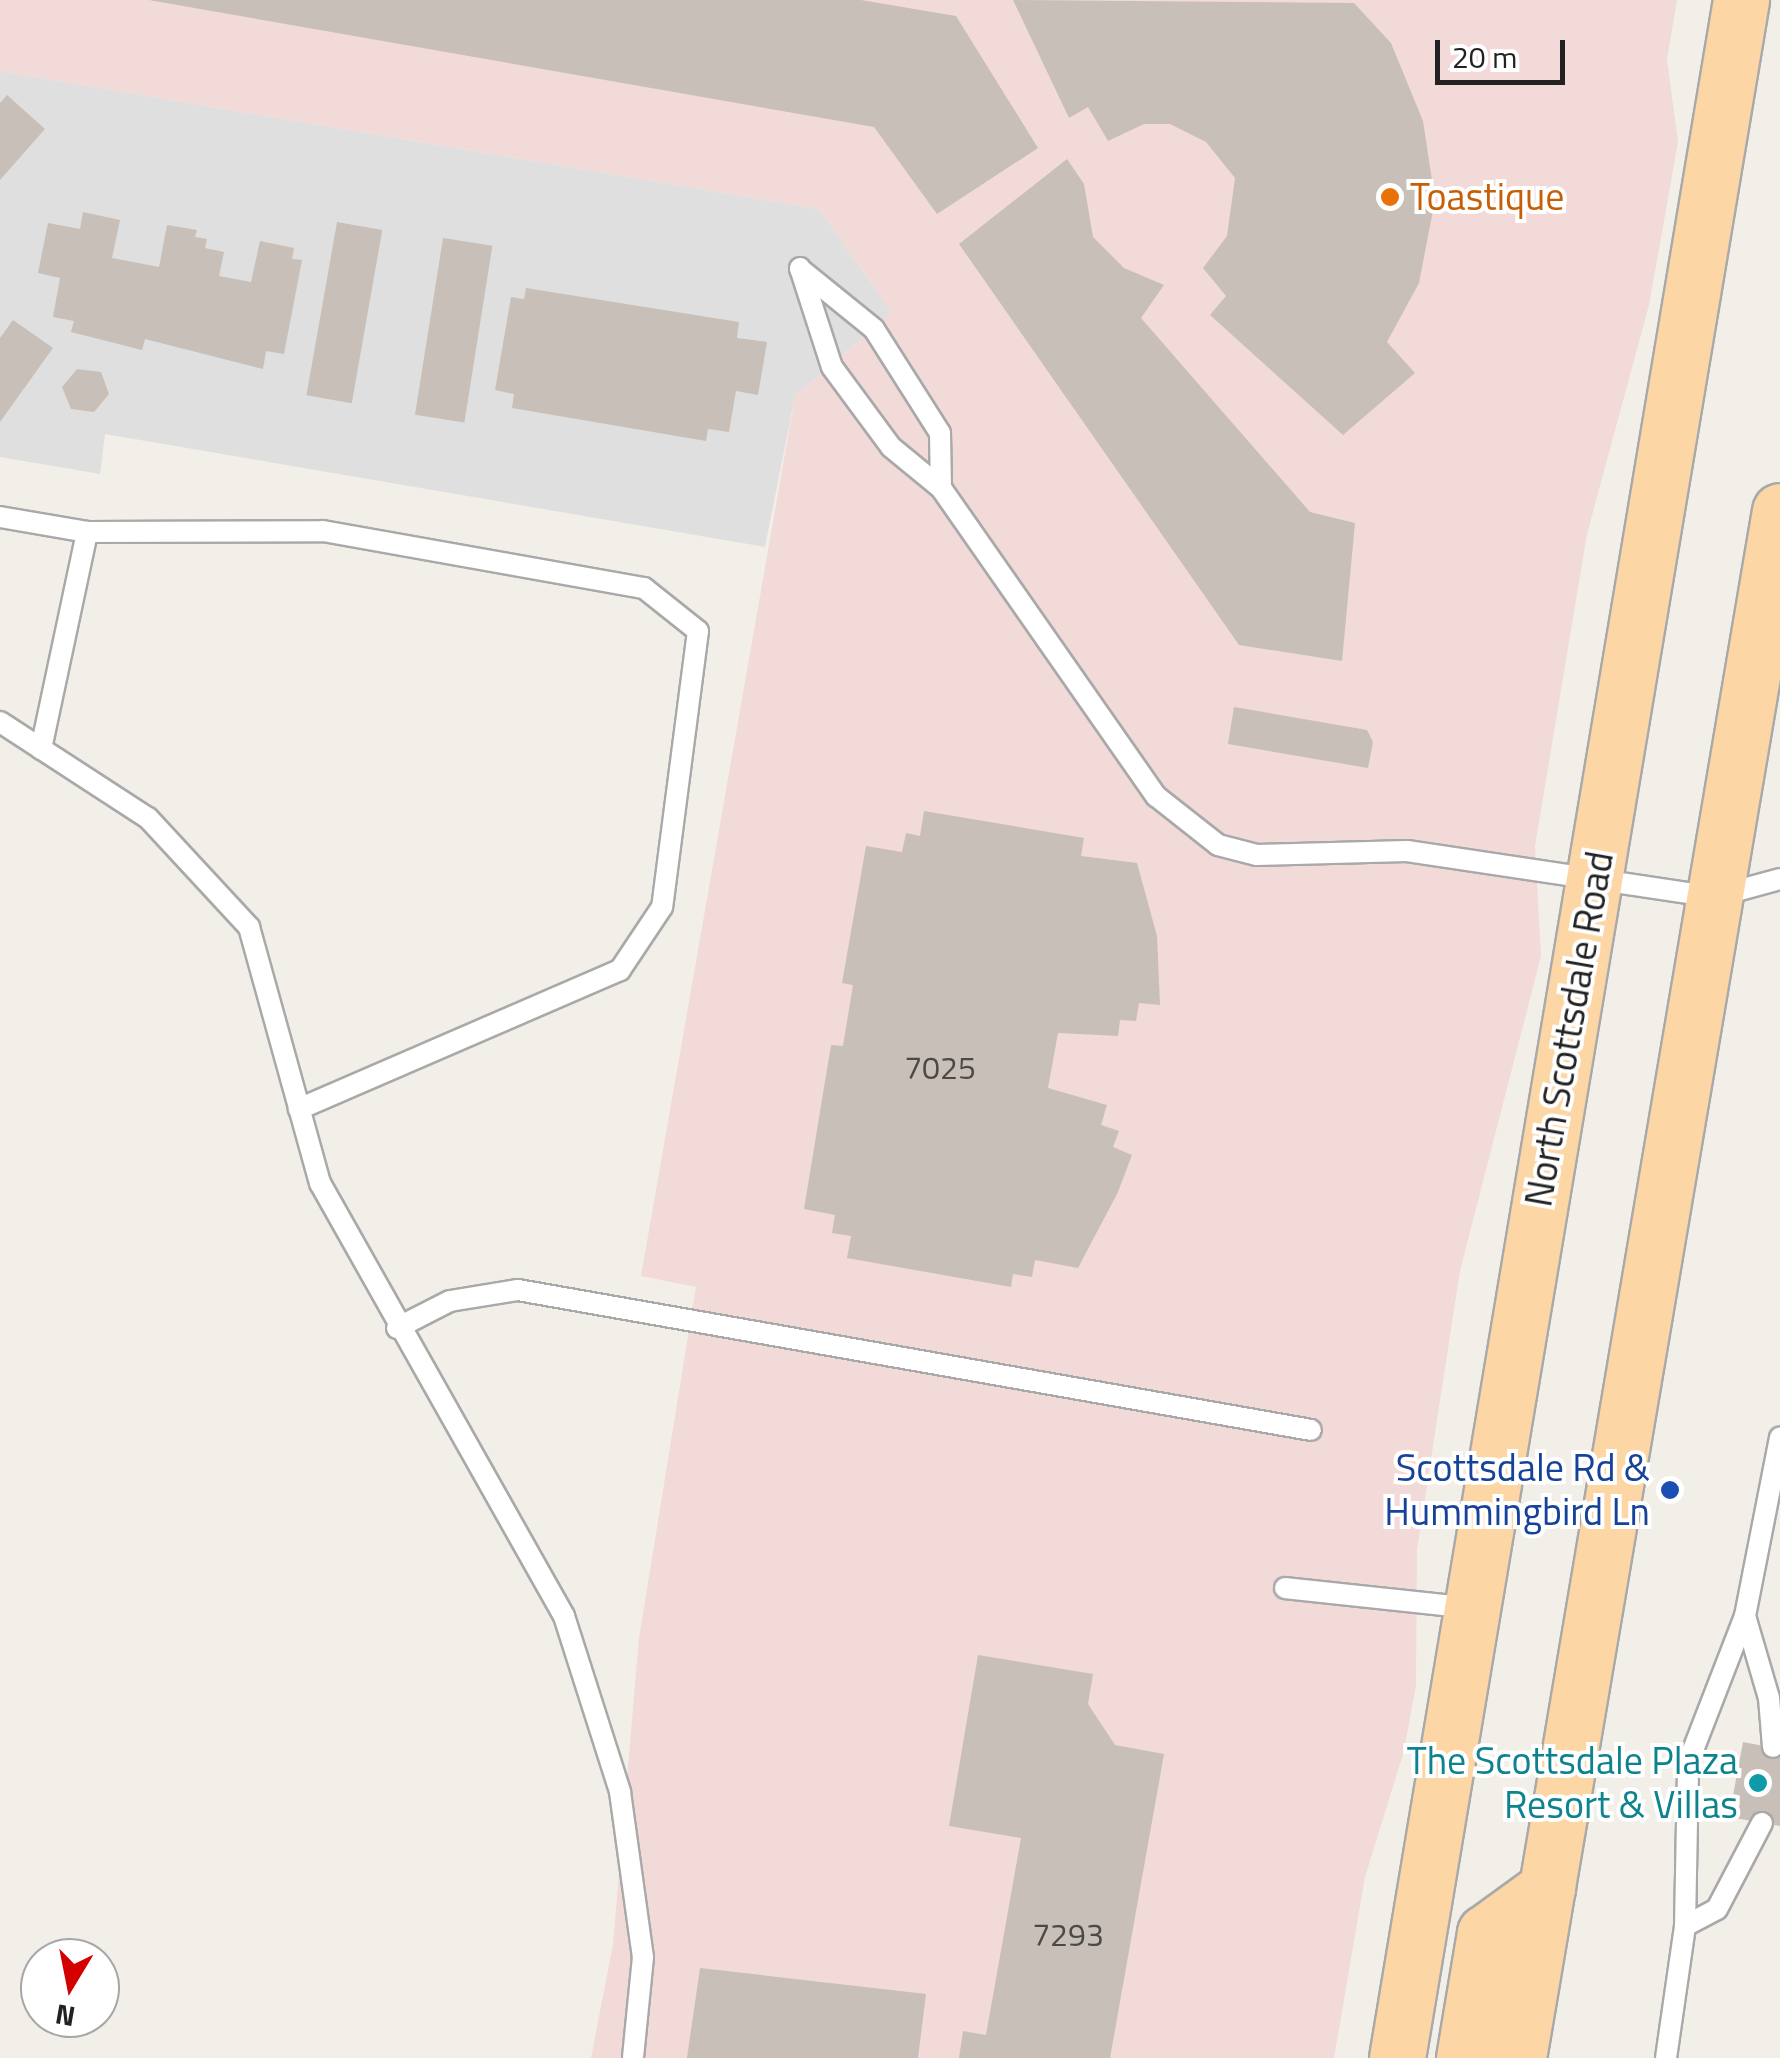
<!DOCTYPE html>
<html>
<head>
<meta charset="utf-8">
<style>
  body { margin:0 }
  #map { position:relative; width:1780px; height:2058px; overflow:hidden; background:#f2efe9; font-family:"Titillium Web",sans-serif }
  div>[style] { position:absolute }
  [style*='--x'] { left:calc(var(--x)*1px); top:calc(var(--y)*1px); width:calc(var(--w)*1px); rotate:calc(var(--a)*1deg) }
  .residential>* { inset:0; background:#e0dfdf }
  .commercial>* { inset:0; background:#f2dad9 }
  .building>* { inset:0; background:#c7bfb8; transform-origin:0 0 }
  .roads { filter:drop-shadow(2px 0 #a9a9a9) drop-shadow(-2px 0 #a9a9a9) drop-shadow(0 2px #a9a9a9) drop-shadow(0 -2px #a9a9a9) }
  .lane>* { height:20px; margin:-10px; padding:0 10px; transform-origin:10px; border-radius:10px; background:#fff }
  .primary>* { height:55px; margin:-27.5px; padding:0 27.5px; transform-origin:27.5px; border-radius:27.5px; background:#fcd6a4 }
  .dots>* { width:28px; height:28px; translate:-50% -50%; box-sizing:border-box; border:5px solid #fff; border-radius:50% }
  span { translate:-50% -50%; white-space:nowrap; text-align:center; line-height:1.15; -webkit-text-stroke:8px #fff; paint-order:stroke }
  .number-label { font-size:32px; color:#4b4948 }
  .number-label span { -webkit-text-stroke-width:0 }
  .food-label { font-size:38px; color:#c56008 }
  .left { translate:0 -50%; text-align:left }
  .street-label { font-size:38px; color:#222 }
  .transit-label { font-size:38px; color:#164399 }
  .right { translate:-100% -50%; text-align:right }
  .culture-label { font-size:38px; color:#0d838f }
  .north { position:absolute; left:20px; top:1938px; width:100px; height:100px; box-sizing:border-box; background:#fff; border:2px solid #a7a7a7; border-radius:50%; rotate:190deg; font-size:28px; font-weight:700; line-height:40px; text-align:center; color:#222 }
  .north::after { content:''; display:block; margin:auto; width:35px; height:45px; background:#d40000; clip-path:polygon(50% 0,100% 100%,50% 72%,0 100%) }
  .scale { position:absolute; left:1435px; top:40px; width:130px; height:45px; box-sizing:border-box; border:5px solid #222; border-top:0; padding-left:12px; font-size:30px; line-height:35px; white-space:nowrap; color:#222; -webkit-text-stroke:8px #fff; paint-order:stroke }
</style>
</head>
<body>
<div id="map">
  <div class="residential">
    <div style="clip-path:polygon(0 71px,819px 209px,892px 312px,795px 396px,765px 547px,105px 434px,100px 474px,0 457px)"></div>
  </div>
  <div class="commercial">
    <div style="clip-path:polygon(0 0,1677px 0,1667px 59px,1678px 142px,1649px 305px,1587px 534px,1535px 846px,1541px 956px,1460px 1271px,1417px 1550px,1416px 1685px,1404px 1751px,1365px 1877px,1334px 2058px,591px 2058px,613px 1944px,639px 1638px,696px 1287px,641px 1276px,795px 396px,892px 312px,819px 209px,0 71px)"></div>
  </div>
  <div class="building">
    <div style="clip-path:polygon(149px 0,861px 0,956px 16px,1038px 148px,937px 214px,874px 127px)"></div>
    <div style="clip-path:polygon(1013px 0,1354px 3px,1391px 43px,1423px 121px,1435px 200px,1419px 283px,1387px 342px,1415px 373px,1343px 435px,1210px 315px,1226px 296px,1203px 268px,1227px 236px,1235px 178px,1206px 142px,1170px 124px,1144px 124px,1108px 141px,1088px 107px,1069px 118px)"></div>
    <div style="clip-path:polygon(7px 95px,45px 129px,0 180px,0 103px)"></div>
    <div style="clip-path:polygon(1067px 159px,1084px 184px,1093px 237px,1124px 268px,1164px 285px,1141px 318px,1310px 512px,1355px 523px,1342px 661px,1239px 645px,959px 244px)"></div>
    <div style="clip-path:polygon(83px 212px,120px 220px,112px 258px,159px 267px,167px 225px,197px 230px,195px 237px,207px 239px,205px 248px,224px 252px,219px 276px,251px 282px,260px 241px,294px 248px,292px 259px,302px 260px,284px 354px,266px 351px,263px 369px,145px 339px,142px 350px,71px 332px,74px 321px,53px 317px,60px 278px,38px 273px,48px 223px,80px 229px)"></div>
    <div style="left:337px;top:222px;width:46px;height:176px;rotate:10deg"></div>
    <div style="left:443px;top:238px;width:50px;height:179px;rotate:9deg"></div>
    <div style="clip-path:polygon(526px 288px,739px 322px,737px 338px,767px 342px,758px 395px,736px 391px,729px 432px,708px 429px,706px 441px,512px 408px,514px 394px,495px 390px,511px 297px,524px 299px)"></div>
    <div style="clip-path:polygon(13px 320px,53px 348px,0 422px,0 338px)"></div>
    <div style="clip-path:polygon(77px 369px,101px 372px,109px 394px,94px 412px,71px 409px,62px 387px)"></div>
    <div style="clip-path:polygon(1234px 707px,1367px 730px,1373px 742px,1368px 768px,1228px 744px)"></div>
    <div style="clip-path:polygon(924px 811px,1084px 838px,1081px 856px,1137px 863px,1157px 936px,1160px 1005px,1139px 1003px,1136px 1021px,1120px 1020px,1118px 1036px,1058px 1033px,1048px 1088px,1107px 1105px,1101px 1125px,1119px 1131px,1113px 1147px,1132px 1155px,1118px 1192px,1078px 1268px,1035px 1260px,1032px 1277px,1013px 1274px,1011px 1287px,847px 1258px,851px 1236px,832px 1233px,835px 1215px,804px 1209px,831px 1045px,843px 1046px,853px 985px,842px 983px,866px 846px,902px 852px,906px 833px,920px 836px)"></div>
    <div style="clip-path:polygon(978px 1655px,1093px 1674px,1088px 1704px,1115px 1745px,1164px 1754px,1110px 2058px,959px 2058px,963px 2031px,986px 2035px,1021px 1838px,949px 1826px)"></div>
    <div style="clip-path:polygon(1743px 1742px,1780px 1749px,1780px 1826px,1729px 1817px)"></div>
    <div style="clip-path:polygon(700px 1968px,926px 1994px,918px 2058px,687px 2058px)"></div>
  </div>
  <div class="roads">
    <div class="lane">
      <div style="--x:800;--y:268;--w:104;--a:72.1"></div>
      <div style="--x:832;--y:367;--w:99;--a:53.6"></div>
      <div style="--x:891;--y:447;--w:65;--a:39.4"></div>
      <div style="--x:941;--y:488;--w:376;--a:55.1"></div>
      <div style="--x:1156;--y:796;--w:79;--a:38.3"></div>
      <div style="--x:1218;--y:845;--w:40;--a:14.4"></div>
      <div style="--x:1257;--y:855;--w:150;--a:-1.5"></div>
      <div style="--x:1407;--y:851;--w:310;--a:8.5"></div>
      <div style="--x:1714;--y:897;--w:68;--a:-15.3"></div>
      <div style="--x:800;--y:269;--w:95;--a:39"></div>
      <div style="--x:874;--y:329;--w:123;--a:57.6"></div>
      <div style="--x:940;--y:433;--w:55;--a:89"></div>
      <div style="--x:0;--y:517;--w:88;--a:9.8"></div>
      <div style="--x:87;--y:532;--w:236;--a:-0.2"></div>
      <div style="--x:323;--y:531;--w:326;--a:10.1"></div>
      <div style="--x:644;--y:588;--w:69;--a:38.5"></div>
      <div style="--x:698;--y:631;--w:278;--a:97.4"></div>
      <div style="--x:662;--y:907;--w:76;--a:123.7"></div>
      <div style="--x:620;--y:970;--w:350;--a:156.6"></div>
      <div style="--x:0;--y:722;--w:176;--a:33"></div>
      <div style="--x:148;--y:818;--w:149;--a:47.2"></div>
      <div style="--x:249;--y:927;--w:266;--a:74.5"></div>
      <div style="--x:320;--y:1183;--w:497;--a:60.6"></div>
      <div style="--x:564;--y:1616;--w:185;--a:72.3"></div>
      <div style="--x:620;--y:1792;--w:167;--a:82.1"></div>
      <div style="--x:643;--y:1957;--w:101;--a:95.7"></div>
      <div style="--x:41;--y:749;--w:222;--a:-78"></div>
      <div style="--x:397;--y:1328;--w:59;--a:-27"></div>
      <div style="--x:450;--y:1301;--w:69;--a:-9.2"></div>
      <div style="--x:518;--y:1290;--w:805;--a:10.01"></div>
      <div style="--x:1285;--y:1588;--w:187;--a:6.1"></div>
      <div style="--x:1745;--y:1616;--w:85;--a:73.7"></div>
      <div style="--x:1769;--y:1698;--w:49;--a:85.3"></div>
      <div style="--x:1685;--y:1926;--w:36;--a:-28"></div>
      <div style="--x:1717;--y:1909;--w:97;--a:-62.4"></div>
      <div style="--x:1666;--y:2058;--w:133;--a:-81.8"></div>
      <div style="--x:1685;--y:1926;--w:163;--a:-88.9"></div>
      <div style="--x:1688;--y:1763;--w:158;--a:-68.8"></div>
      <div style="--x:1745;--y:1616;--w:182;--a:-78.9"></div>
    </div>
    <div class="primary">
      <div style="--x:1397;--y:2058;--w:2087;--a:-80.51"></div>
      <div style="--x:1464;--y:2058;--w:127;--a:-80.5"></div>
      <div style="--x:1485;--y:1933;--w:77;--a:-36"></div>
      <div style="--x:1518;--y:2058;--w:1569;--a:-80.39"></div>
    </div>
  </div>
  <div class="dots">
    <div style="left:1390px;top:197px;background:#e8710a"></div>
    <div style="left:1670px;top:1490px;background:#1a4fb4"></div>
    <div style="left:1758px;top:1783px;background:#0f9aa8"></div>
  </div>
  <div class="number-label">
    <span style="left:940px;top:1067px">7025</span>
    <span style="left:1068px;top:1934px">7293</span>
  </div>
  <div class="food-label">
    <span class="left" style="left:1410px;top:197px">Toastique</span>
  </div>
  <div class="street-label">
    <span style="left:1569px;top:1029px;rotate:-80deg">North Scottsdale Road</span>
  </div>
  <div class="transit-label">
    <span class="right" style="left:1650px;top:1490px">Scottsdale Rd &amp;<br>Hummingbird Ln</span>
  </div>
  <div class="culture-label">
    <span class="right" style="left:1738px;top:1783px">The Scottsdale Plaza<br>Resort &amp; Villas</span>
  </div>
  <div class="north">N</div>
  <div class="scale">20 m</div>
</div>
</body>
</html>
